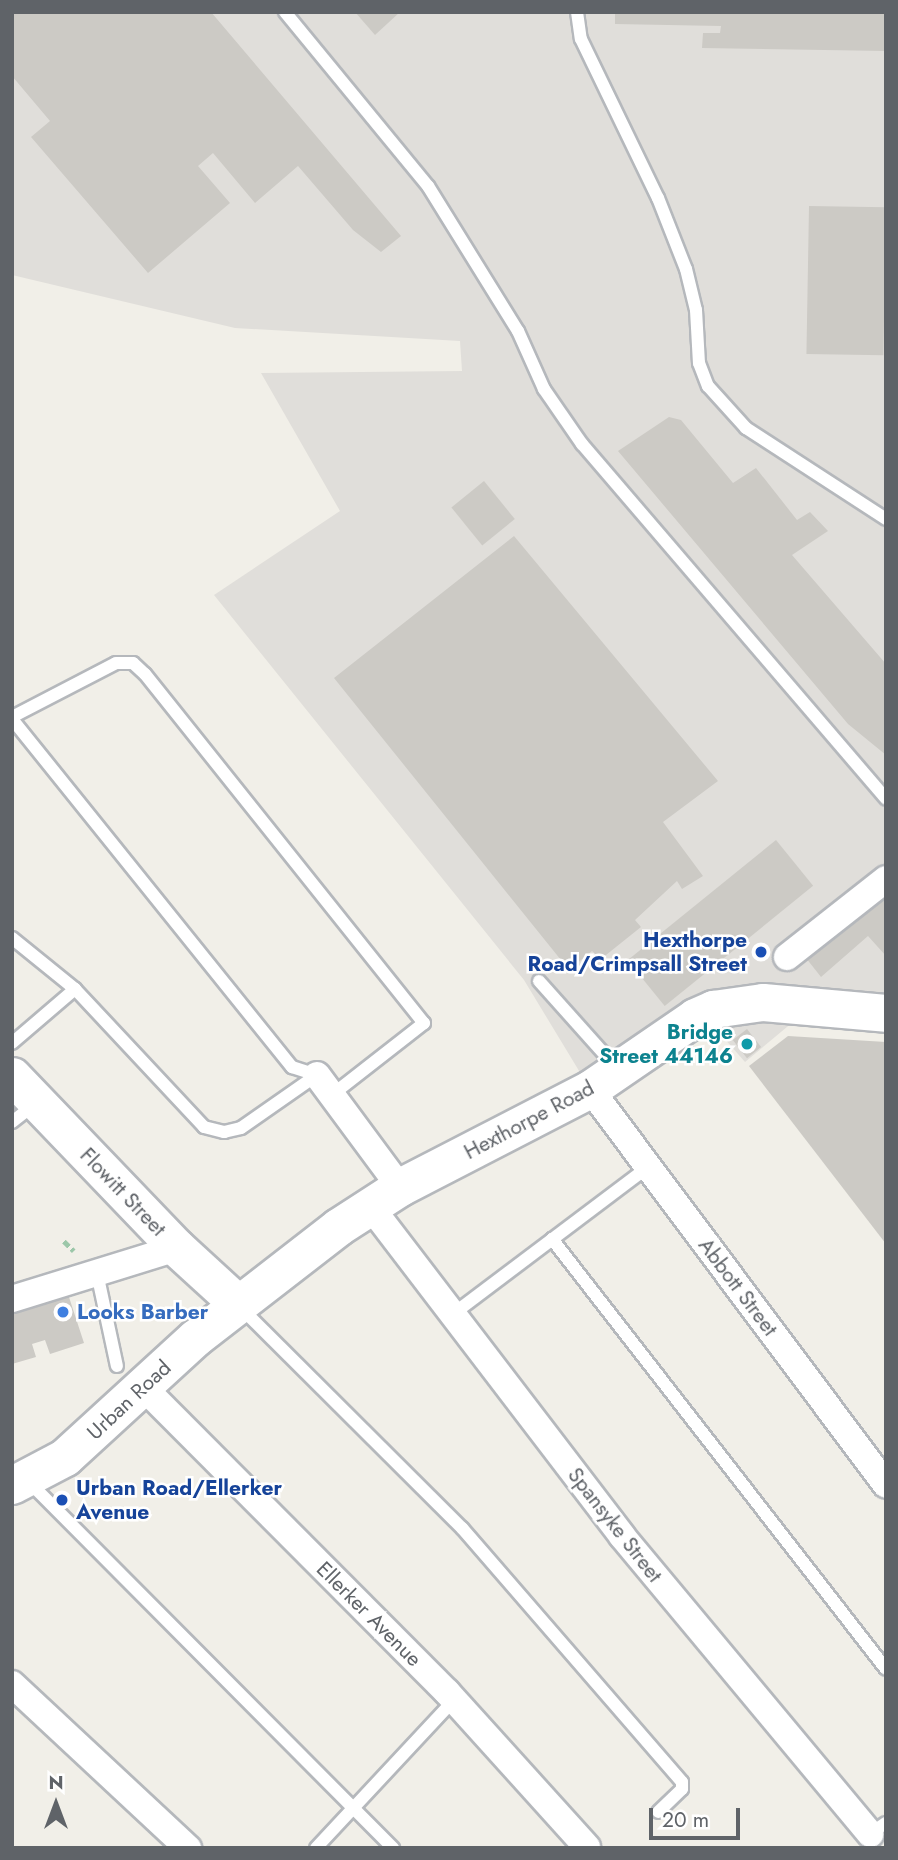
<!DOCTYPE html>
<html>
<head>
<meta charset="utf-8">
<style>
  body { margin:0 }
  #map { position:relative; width:898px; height:1860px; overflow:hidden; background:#f1efe8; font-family:Jost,sans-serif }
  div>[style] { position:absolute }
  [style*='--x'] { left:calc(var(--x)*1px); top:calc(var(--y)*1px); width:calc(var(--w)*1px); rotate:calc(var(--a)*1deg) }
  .industrial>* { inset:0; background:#e0deda }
  .building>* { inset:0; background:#cccac5; transform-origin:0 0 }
  .path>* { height:4.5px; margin-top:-2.25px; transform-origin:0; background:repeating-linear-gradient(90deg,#9cc7a9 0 7px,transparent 0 10.5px) }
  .roads { filter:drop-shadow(2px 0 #b5b8bc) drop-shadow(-2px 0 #b5b8bc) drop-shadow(0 2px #b5b8bc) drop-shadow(0 -2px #b5b8bc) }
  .lane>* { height:12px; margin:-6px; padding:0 6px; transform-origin:6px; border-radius:6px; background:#fff }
  .street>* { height:26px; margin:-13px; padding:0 13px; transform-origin:13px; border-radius:13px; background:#fff }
  .secondary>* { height:37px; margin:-18.5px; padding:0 18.5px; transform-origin:18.5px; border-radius:18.5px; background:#fff }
  .dots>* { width:19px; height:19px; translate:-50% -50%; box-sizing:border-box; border:4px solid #fff; border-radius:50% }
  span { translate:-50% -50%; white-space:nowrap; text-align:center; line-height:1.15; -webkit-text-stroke:5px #fff; paint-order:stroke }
  .transit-label { font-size:21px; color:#164399; font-weight:700 }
  .right { translate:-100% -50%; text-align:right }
  .left { translate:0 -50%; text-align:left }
  .culture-label { font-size:21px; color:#0d838f; font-weight:700 }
  .street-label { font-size:21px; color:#5f6368 }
  .shop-label { font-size:21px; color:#366cbe; font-weight:700 }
  .frame { position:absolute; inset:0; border:14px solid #5f6368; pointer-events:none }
  .north { position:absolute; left:21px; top:1769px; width:70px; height:70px; -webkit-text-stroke:5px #fff; paint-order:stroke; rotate:0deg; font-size:19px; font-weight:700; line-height:28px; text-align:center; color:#5f6368 }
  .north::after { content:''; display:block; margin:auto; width:24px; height:32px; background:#5f6368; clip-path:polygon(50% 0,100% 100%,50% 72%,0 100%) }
  .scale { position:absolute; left:649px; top:1808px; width:91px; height:32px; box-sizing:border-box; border:4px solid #5f6368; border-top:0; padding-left:9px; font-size:21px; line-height:24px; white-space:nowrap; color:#5f6368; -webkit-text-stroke:5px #fff; paint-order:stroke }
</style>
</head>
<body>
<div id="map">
  <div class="industrial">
    <div style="clip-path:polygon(12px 12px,886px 12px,886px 1019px,799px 1017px,745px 1062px,716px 1029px,590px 1089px,524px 980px,214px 595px,340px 511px,261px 373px,462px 371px,460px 341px,235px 328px,12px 275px)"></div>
  </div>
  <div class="building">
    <div style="clip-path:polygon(12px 12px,211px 12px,401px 236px,381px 252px,353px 230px,298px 166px,255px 203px,213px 153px,198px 166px,230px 203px,148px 273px,31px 137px,50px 121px,12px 76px)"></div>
    <div style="clip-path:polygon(355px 12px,400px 12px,375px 35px)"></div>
    <div style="clip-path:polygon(615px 12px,886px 12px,886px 51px,702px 48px,703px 33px,720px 33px,721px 26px,615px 24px)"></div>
    <div style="left:809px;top:206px;width:77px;height:148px;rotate:1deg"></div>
    <div style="clip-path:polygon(669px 417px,681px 420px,733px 483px,756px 468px,797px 520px,810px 512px,828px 531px,792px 555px,886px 664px,886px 755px,848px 724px,618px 451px)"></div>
    <div style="left:484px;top:481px;width:49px;height:42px;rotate:51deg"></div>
    <div style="clip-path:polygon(514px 536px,718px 781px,663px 822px,703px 876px,682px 889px,677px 881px,635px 920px,641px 927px,601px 959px,592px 951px,569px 970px,334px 678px)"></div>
    <div style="left:776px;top:840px;width:59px;height:191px;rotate:51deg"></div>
    <div style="clip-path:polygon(886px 893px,886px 956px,868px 936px,821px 977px,806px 958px)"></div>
    <div style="left:747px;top:1029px;width:23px;height:18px;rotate:52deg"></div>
    <div style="clip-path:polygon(788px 1036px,886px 1042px,886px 1244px,749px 1066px)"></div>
    <div style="clip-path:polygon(68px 1294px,84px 1343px,50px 1354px,45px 1340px,32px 1344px,36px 1357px,12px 1364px,12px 1312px)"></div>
  </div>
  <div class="path">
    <div style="--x:64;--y:1241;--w:14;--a:45"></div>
  </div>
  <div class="roads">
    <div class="lane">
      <div style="--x:285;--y:12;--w:225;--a:50.6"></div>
      <div style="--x:428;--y:186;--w:171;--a:58.2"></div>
      <div style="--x:518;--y:331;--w:64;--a:65.9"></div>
      <div style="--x:544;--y:389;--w:67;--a:55.4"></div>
      <div style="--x:582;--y:444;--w:467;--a:49.4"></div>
      <div style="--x:577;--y:12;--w:27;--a:82"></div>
      <div style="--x:581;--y:39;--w:177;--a:64.2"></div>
      <div style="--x:658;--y:198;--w:76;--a:68.5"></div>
      <div style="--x:686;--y:269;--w:42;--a:76.3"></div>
      <div style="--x:696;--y:310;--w:53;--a:86.8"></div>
      <div style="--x:699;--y:363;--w:25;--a:69"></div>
      <div style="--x:708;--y:386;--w:57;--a:47.9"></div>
      <div style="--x:746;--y:428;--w:167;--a:33"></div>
      <div style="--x:12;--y:717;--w:117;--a:-27.4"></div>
      <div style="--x:116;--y:663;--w:17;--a:0"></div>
      <div style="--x:133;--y:663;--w:16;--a:43"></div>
      <div style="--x:145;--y:674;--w:447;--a:51.4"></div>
      <div style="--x:424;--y:1023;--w:115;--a:142"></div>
      <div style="--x:12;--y:719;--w:447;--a:51.2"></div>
      <div style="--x:292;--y:1067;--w:26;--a:18"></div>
      <div style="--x:12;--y:938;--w:81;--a:39"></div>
      <div style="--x:75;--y:989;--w:189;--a:46.9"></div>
      <div style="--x:204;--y:1127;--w:21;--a:14"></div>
      <div style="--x:224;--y:1132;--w:17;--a:-13"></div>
      <div style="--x:241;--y:1128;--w:93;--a:-34.9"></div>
      <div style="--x:539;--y:981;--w:115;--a:48.2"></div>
      <div style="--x:12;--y:1043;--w:83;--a:-40.6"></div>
      <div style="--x:12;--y:1122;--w:28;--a:-38"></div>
      <div style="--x:552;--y:1239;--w:544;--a:52.16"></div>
      <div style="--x:97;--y:1273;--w:95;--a:77.9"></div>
      <div style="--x:239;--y:1306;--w:315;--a:44.9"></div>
      <div style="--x:462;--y:1528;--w:336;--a:49.1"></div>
      <div style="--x:682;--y:1782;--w:7;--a:90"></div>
      <div style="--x:682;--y:1789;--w:33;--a:136"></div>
      <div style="--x:453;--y:1314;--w:244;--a:-37"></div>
      <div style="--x:28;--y:1481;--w:518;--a:45.16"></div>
      <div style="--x:870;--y:1834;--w:19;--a:-35"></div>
      <div style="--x:316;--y:1848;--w:202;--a:-47"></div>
    </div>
    <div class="street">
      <div style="--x:787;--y:957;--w:126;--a:-38.2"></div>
      <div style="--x:317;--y:1075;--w:139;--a:53.5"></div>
      <div style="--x:590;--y:1089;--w:494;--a:53.2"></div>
      <div style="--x:370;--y:1206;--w:415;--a:52.6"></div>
      <div style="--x:622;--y:1536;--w:388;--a:50.2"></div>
      <div style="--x:12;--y:1299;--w:173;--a:-17.2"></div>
      <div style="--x:144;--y:1388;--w:429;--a:45.1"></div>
      <div style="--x:447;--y:1692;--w:209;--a:47.9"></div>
      <div style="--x:12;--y:1684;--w:241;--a:43"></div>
    </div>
    <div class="secondary">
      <div style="--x:12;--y:1076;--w:238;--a:46.2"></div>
      <div style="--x:177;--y:1248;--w:81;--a:42.5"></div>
      <div style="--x:12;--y:1485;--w:60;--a:-27.8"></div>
      <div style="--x:65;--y:1457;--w:176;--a:-42.5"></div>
      <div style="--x:195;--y:1338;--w:181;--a:-37.8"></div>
      <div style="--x:338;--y:1227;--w:74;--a:-32.8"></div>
      <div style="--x:400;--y:1187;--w:214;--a:-27.3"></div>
      <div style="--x:590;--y:1089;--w:127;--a:-34.4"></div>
      <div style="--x:695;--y:1017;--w:20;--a:-24"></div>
      <div style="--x:713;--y:1009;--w:50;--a:-8"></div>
      <div style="--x:763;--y:1002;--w:123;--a:5.1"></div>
    </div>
  </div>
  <div class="dots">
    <div style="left:761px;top:952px;background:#1a4fb4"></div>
    <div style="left:747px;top:1044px;background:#0f9aa8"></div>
    <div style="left:63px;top:1312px;background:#3f7fe0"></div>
    <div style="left:62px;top:1500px;background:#1a4fb4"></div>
  </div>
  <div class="transit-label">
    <span class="right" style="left:747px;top:952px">Hexthorpe<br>Road/Crimpsall Street</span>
    <span class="left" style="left:76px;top:1500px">Urban Road/Ellerker<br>Avenue</span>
  </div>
  <div class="culture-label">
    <span class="right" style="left:733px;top:1044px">Bridge<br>Street 44146</span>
  </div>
  <div class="street-label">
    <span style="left:529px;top:1120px;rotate:-28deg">Hexthorpe Road</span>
    <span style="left:123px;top:1192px;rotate:46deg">Flowitt Street</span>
    <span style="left:738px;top:1287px;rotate:53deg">Abbott Street</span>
    <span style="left:129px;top:1400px;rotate:-43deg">Urban Road</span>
    <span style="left:615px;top:1525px;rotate:52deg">Spansyke Street</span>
    <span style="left:369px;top:1614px;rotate:45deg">Ellerker Avenue</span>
  </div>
  <div class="shop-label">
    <span class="left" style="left:77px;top:1312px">Looks Barber</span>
  </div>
  <div class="frame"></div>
  <div class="north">N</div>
  <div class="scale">20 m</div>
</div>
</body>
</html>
